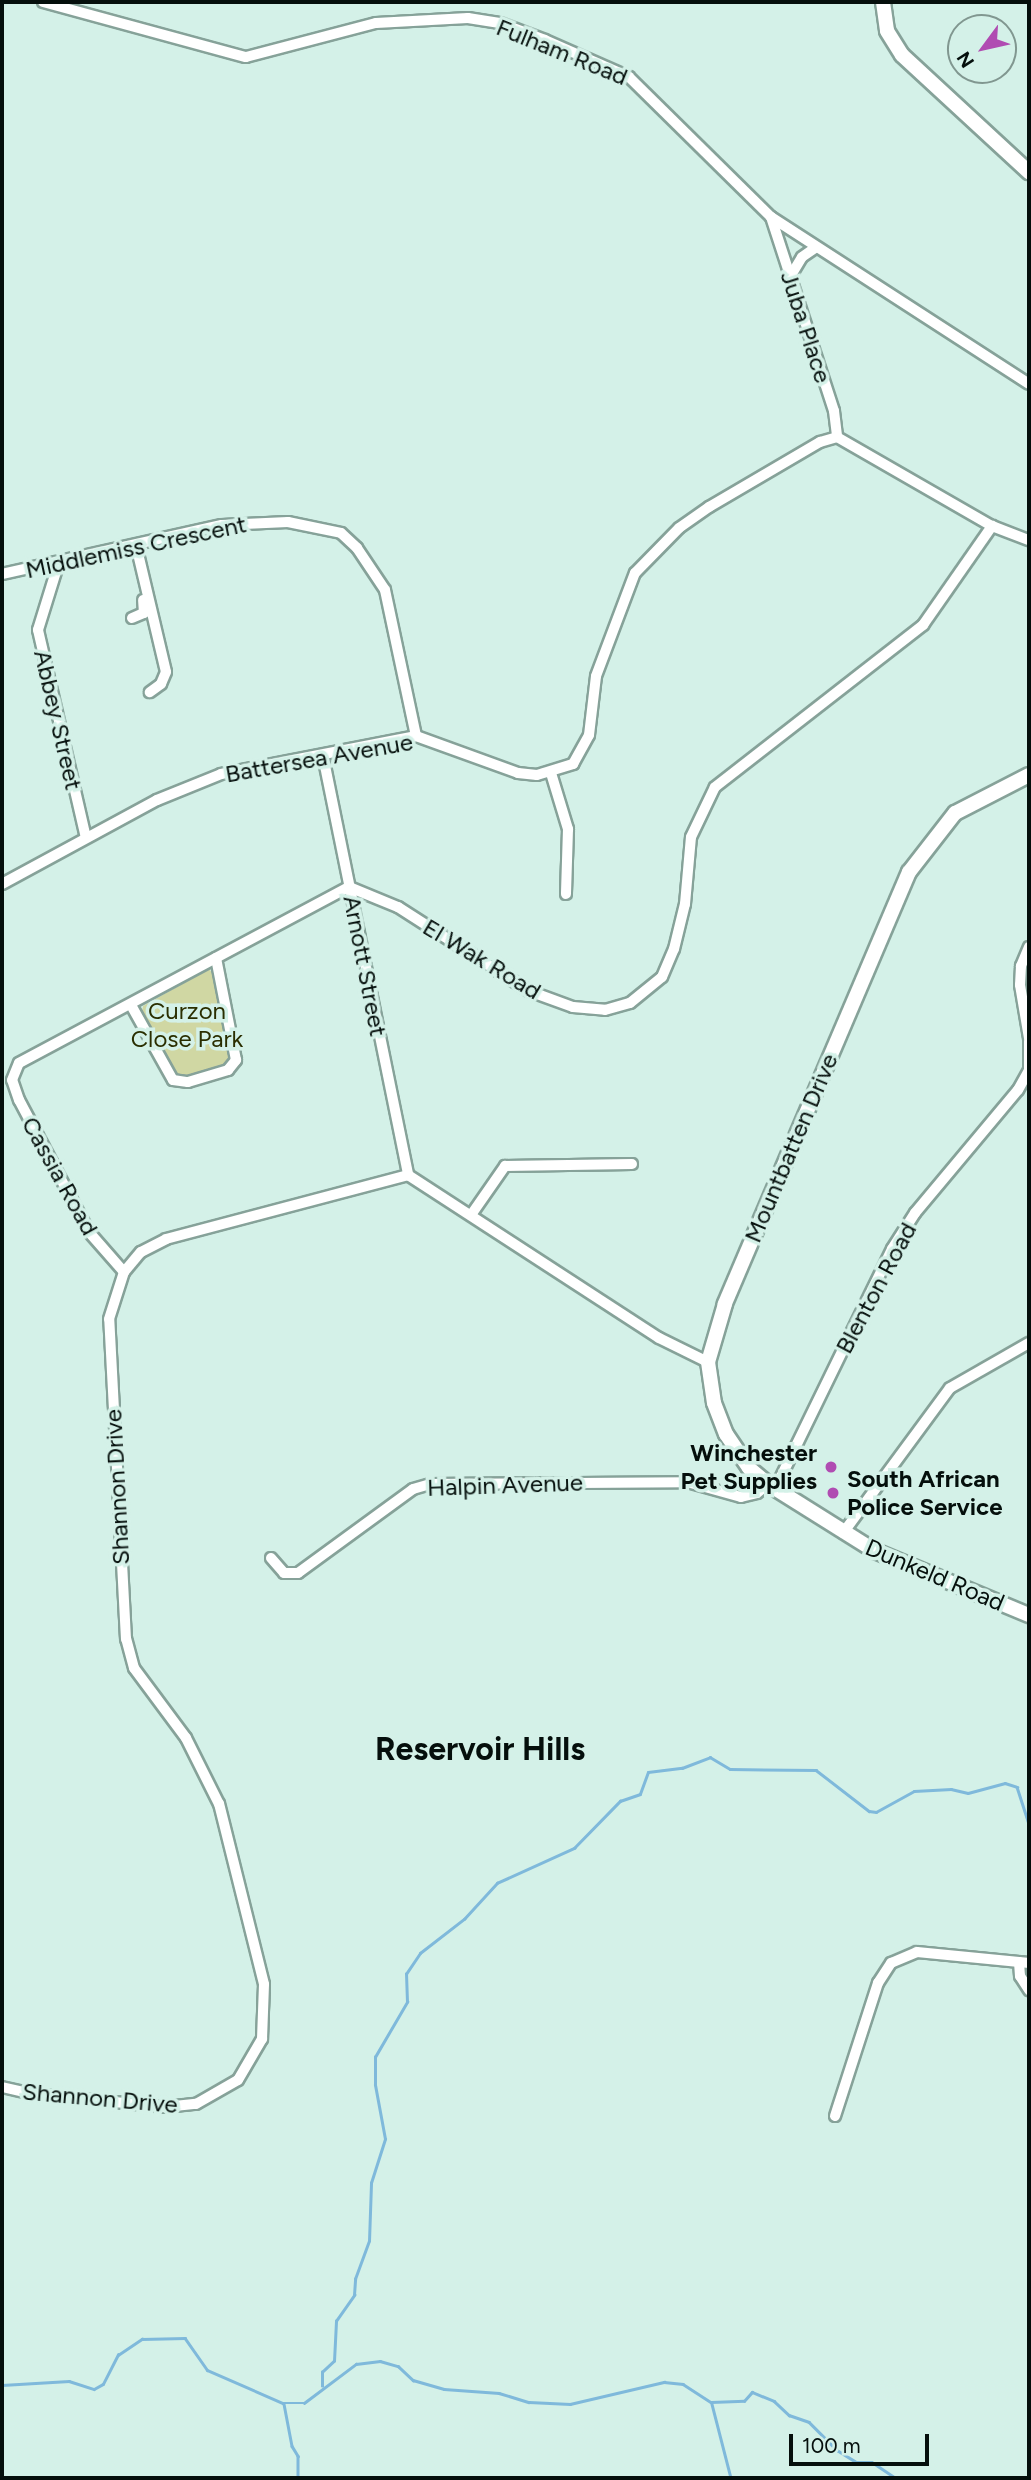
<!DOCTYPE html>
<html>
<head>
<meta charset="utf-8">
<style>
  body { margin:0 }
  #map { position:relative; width:1031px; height:2480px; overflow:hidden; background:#d4f1e8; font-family:Figtree,sans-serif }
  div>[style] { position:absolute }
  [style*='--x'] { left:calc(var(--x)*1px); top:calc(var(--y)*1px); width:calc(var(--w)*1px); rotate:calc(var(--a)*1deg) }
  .green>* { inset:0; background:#d0d7a3 }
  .stream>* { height:2.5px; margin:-1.25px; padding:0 1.25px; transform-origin:1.25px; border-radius:1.25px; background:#7fb9db }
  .roads { filter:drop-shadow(2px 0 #86a299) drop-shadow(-2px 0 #86a299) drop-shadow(0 2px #86a299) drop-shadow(0 -2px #86a299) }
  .minor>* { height:10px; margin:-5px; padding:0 5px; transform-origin:5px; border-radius:5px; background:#fff }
  .secondary>* { height:14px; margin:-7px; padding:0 7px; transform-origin:7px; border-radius:7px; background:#fff }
  .dots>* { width:19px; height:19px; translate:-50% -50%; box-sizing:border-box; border:4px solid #d4f1e8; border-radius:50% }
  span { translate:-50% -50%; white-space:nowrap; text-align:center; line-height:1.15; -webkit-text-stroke:7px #d4f1e8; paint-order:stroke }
  .street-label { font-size:24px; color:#050f0c }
  .park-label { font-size:24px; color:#2a2e00 }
  .poi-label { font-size:24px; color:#050f0c; font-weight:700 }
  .right { translate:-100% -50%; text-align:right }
  .left { translate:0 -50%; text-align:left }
  .district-label { font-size:32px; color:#050f0c; font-weight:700 }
  .frame { position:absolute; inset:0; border:4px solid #050f0c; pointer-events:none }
  .north { position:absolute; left:947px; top:14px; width:70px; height:70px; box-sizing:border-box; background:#d4f1e8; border:2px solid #819790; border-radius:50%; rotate:237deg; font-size:19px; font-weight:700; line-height:28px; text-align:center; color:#050f0c }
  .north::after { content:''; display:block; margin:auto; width:24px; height:32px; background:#b04cb2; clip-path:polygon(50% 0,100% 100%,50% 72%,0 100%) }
  .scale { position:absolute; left:789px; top:2434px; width:140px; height:32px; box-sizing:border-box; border:4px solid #050f0c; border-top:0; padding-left:9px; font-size:21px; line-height:24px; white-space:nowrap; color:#050f0c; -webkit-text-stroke:5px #d4f1e8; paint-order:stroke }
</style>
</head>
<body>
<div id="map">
  <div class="green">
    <div style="clip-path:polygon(209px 969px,215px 976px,233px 1058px,228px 1065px,183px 1080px,172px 1076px,141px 1017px,143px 1006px)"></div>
  </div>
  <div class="stream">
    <div style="--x:2;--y:2385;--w:67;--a:-3.4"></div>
    <div style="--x:69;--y:2381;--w:26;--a:18"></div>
    <div style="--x:94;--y:2389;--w:10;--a:-29"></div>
    <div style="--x:103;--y:2384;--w:33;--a:-63"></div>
    <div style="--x:118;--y:2355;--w:29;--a:-34"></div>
    <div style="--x:142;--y:2339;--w:43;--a:-1.3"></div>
    <div style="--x:185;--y:2338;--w:39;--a:55"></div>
    <div style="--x:207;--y:2370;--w:83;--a:23.5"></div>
    <div style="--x:283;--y:2403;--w:21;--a:0"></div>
    <div style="--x:304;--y:2403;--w:65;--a:-36.9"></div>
    <div style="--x:356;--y:2364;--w:24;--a:-7"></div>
    <div style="--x:380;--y:2361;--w:19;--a:16"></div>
    <div style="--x:398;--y:2366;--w:21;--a:43"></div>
    <div style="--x:413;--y:2380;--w:32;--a:16"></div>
    <div style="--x:444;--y:2389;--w:55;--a:4.2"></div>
    <div style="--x:499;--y:2393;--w:31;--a:17"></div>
    <div style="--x:529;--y:2402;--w:41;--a:2.8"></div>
    <div style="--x:570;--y:2404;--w:97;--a:-13.2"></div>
    <div style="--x:664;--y:2382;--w:19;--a:6"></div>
    <div style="--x:683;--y:2384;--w:33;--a:33"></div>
    <div style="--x:711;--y:2402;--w:33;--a:-2"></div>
    <div style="--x:744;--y:2401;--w:12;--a:-48"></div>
    <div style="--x:752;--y:2392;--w:24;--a:22"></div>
    <div style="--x:774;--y:2401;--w:21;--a:43"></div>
    <div style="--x:789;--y:2415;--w:21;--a:19"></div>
    <div style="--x:809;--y:2422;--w:40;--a:45"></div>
    <div style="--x:837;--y:2450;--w:22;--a:32"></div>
    <div style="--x:856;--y:2462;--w:16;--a:0"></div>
    <div style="--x:872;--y:2462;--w:29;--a:34"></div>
    <div style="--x:322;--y:2386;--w:14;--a:-90"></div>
    <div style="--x:322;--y:2372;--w:16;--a:-43"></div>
    <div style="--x:334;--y:2361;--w:40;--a:-87.1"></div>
    <div style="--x:336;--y:2321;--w:32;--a:-55"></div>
    <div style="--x:354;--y:2295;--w:16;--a:-86"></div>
    <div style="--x:355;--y:2279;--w:40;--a:-69.8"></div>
    <div style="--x:369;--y:2241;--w:58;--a:-88"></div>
    <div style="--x:371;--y:2183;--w:46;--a:-72.3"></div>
    <div style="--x:385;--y:2139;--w:55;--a:-100.5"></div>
    <div style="--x:375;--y:2085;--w:28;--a:-90"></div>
    <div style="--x:375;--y:2057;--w:64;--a:-59.8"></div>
    <div style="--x:407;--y:2002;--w:28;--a:-92"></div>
    <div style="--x:406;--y:1974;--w:25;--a:-56"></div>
    <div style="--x:420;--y:1953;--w:56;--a:-37.7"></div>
    <div style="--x:464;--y:1919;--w:49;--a:-47.5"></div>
    <div style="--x:497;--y:1883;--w:85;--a:-24.4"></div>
    <div style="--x:574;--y:1848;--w:66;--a:-45.6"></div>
    <div style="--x:620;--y:1801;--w:21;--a:-19"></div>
    <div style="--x:640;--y:1794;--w:23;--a:-70"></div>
    <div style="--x:648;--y:1772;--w:34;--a:-7"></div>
    <div style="--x:682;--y:1768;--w:30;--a:-21"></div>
    <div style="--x:710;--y:1757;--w:23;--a:31"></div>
    <div style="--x:730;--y:1769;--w:86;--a:0.7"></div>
    <div style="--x:816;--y:1770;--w:67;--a:37.7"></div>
    <div style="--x:869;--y:1811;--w:7;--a:8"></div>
    <div style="--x:876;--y:1812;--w:43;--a:-28.9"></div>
    <div style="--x:914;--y:1791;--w:37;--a:-3"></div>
    <div style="--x:951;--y:1789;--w:17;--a:13"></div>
    <div style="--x:968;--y:1793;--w:38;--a:-15"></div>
    <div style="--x:1005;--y:1783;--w:13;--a:18"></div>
    <div style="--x:1017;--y:1787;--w:38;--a:72"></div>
    <div style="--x:284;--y:2404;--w:43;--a:79.2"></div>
    <div style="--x:292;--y:2446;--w:12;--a:59"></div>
    <div style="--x:298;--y:2456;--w:22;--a:90"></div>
    <div style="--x:712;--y:2404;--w:76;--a:75.6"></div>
  </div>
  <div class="roads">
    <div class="minor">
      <div style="--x:43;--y:2;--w:210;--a:15.2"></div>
      <div style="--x:246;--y:57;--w:134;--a:-14.7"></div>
      <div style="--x:376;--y:23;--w:92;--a:-3.1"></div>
      <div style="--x:468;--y:18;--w:32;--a:9"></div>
      <div style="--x:500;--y:23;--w:48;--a:20.7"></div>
      <div style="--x:545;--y:40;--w:92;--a:23.8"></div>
      <div style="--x:629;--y:77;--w:199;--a:44.6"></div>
      <div style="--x:771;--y:217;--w:307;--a:32.9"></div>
      <div style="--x:771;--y:217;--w:204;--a:72"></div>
      <div style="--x:834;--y:411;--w:26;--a:83"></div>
      <div style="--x:790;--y:277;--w:23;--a:-59"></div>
      <div style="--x:802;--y:257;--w:16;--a:-35"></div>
      <div style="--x:136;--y:545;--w:130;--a:76.7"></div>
      <div style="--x:166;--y:672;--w:13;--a:113"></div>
      <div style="--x:161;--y:684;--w:14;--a:144"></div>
      <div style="--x:59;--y:562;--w:71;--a:107.2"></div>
      <div style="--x:38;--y:630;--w:213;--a:77"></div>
      <div style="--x:2;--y:574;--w:225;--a:-12.6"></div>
      <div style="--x:222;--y:525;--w:66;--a:-2.6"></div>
      <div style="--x:288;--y:522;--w:54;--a:11.7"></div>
      <div style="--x:341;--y:533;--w:22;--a:43"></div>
      <div style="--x:357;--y:548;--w:50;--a:56.3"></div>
      <div style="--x:385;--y:590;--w:149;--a:78"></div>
      <div style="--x:132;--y:618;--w:13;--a:-23"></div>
      <div style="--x:144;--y:613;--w:13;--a:-94"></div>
      <div style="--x:323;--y:756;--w:428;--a:78.5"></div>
      <div style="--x:551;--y:773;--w:59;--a:73.1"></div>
      <div style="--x:568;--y:829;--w:65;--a:91.8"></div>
      <div style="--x:2;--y:884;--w:176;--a:-28.5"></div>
      <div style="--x:157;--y:800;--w:69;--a:-22.1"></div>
      <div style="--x:221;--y:774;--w:199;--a:-11"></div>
      <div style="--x:416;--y:736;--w:109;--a:19.9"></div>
      <div style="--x:518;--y:773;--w:19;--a:6"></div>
      <div style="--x:537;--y:775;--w:38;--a:-17"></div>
      <div style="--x:573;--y:764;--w:33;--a:-61"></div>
      <div style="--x:589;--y:735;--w:59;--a:-83.2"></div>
      <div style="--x:596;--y:676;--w:110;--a:-69.3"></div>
      <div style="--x:635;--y:573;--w:63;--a:-45.6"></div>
      <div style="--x:679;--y:528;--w:37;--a:-35"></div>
      <div style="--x:709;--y:507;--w:129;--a:-30.4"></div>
      <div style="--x:820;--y:442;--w:18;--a:-16"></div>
      <div style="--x:837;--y:437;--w:179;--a:29.9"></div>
      <div style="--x:992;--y:526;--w:40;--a:21"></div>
      <div style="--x:1029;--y:947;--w:21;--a:113"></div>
      <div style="--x:1021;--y:966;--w:19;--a:93"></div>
      <div style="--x:1020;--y:985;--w:54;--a:80.4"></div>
      <div style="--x:131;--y:1005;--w:86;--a:60.8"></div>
      <div style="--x:173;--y:1080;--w:15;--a:8"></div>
      <div style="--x:188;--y:1082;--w:42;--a:-16.7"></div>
      <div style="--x:228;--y:1070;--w:13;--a:-51"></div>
      <div style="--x:236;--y:1060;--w:104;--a:-101.1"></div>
      <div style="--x:471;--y:1215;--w:60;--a:-55.2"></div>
      <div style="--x:505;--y:1166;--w:127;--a:-0.9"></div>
      <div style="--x:124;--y:1272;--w:53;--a:-131.2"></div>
      <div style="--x:89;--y:1232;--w:149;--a:-117.9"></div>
      <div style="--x:19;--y:1100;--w:21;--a:-109"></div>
      <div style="--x:12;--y:1080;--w:18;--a:-68"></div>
      <div style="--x:19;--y:1063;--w:374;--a:-28.1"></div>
      <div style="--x:349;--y:887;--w:53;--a:22.2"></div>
      <div style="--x:398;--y:907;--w:156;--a:32.7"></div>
      <div style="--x:529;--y:991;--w:47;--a:20"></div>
      <div style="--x:573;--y:1007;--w:32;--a:5"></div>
      <div style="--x:605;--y:1010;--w:26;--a:-16"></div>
      <div style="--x:630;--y:1003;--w:41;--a:-39.1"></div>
      <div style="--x:662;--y:977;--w:30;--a:-67"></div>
      <div style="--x:674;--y:949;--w:46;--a:-76.3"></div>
      <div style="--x:685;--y:904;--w:67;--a:-84.9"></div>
      <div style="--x:691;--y:837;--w:55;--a:-64.4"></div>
      <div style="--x:715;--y:787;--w:264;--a:-37.9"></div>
      <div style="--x:923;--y:625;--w:121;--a:-55.1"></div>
      <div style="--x:775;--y:1489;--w:267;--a:-64"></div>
      <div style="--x:892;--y:1249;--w:43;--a:-57.4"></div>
      <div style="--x:915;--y:1213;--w:160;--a:-50.1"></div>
      <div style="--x:1018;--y:1090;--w:23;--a:-61"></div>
      <div style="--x:1029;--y:1070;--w:29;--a:-90"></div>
      <div style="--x:843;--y:1533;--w:180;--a:-53.6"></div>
      <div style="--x:950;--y:1388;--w:91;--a:-29.7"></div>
      <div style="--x:271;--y:1558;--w:20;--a:49"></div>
      <div style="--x:284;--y:1573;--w:14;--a:0"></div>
      <div style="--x:298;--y:1573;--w:142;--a:-36.1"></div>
      <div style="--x:413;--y:1489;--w:18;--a:-16"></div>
      <div style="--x:430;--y:1484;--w:257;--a:-0.4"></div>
      <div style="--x:687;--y:1482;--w:56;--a:15.5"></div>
      <div style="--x:741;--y:1497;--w:16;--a:-14"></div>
      <div style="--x:757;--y:1493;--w:14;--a:-39"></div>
      <div style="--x:1019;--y:1962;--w:14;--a:86"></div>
      <div style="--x:1020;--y:1976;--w:17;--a:57"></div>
      <div style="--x:2;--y:2087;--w:32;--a:13"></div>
      <div style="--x:33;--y:2094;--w:133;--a:5.6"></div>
      <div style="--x:165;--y:2107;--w:31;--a:-6"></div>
      <div style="--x:196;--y:2104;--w:48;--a:-29.7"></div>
      <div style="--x:238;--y:2080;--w:48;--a:-59.7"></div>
      <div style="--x:262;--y:2039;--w:55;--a:-87.9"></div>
      <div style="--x:264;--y:1984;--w:186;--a:-104"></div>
      <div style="--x:219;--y:1804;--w:74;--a:-116.6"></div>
      <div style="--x:186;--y:1738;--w:87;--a:-126.6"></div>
      <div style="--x:134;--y:1668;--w:30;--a:-105"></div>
      <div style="--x:126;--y:1639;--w:320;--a:-93"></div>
      <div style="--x:109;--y:1319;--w:49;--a:-72.3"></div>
      <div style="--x:124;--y:1272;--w:26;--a:-50"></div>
      <div style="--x:141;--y:1252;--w:28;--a:-27"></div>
      <div style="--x:166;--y:1239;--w:250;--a:-14.8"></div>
      <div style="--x:408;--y:1175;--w:299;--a:33"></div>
      <div style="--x:659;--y:1338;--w:55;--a:26.1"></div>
      <div style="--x:835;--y:2116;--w:140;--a:-72.1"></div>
      <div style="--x:878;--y:1983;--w:24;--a:-57"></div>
      <div style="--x:891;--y:1963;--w:28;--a:-23"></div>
      <div style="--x:917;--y:1952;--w:113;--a:5.6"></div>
    </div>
    <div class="secondary">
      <div style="--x:883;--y:2;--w:29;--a:82"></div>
      <div style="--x:887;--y:31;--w:28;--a:58"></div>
      <div style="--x:902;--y:55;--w:173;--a:42.7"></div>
      <div style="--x:1029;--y:775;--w:83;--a:152.8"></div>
      <div style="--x:955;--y:813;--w:75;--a:127.9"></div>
      <div style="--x:909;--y:872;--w:470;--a:113.1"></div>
      <div style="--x:725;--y:1304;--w:60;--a:106.3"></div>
      <div style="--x:708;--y:1362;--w:41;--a:81.7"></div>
      <div style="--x:714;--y:1403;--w:33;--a:69"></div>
      <div style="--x:726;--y:1434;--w:41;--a:55.9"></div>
      <div style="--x:749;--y:1468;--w:25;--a:40"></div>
      <div style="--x:768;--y:1484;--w:126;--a:32.1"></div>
      <div style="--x:875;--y:1551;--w:167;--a:22.6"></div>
    </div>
  </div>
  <div class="dots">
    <div style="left:831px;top:1467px;background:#b04cb2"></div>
    <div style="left:833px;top:1493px;background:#b04cb2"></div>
  </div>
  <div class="street-label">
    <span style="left:562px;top:52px;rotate:22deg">Fulham Road</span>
    <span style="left:806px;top:327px;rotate:72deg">Juba Place</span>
    <span style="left:136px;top:547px;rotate:-12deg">Middlemiss Crescent</span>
    <span style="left:58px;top:720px;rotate:77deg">Abbey Street</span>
    <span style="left:319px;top:758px;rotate:-10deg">Battersea Avenue</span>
    <span style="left:482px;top:959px;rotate:31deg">El Wak Road</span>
    <span style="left:365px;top:966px;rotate:79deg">Arnott Street</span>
    <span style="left:791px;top:1148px;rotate:-67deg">Mountbatten Drive</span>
    <span style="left:60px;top:1176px;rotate:61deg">Cassia Road</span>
    <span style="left:876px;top:1288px;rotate:-62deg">Blenton Road</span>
    <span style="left:505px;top:1485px;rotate:-2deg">Halpin Avenue</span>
    <span style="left:117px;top:1487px;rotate:-93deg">Shannon Drive</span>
    <span style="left:935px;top:1575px;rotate:23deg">Dunkeld Road</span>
    <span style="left:100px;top:2098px;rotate:5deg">Shannon Drive</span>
  </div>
  <div class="park-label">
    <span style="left:187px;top:1025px">Curzon<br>Close Park</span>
  </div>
  <div class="poi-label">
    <span class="right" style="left:817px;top:1467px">Winchester<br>Pet Supplies</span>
    <span class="left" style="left:847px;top:1493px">South African<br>Police Service</span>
  </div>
  <div class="district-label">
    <span style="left:480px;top:1749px">Reservoir Hills</span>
  </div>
  <div class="frame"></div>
  <div class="north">N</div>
  <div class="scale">100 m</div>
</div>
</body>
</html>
